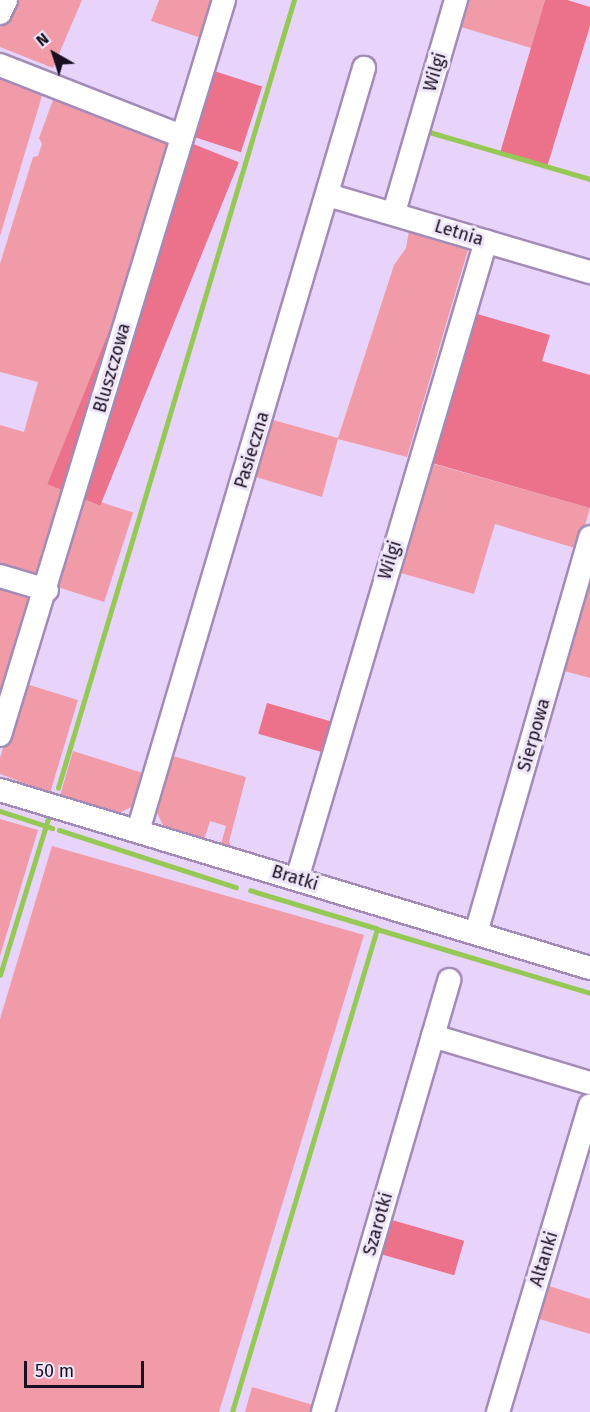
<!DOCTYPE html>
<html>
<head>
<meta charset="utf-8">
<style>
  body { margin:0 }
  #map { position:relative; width:590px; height:1412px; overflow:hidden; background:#e8d4fa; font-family:"Fira Sans",sans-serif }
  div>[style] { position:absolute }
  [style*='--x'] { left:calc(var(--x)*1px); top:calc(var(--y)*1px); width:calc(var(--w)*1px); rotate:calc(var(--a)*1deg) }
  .green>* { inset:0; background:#f19ba9; transform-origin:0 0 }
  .forest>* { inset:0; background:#ec718a; transform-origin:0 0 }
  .stream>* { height:4.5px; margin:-2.25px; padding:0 2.25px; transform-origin:2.25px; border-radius:2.25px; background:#96c856 }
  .roads { filter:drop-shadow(2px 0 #a38bb8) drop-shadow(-2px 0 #a38bb8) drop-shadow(0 2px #a38bb8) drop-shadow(0 -2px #a38bb8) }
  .minor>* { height:22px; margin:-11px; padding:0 11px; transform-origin:11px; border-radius:11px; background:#fff }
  span { translate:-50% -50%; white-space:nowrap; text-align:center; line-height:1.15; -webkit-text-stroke:6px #f0e6f9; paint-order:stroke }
  .street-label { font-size:18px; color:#190f20 }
  .north { position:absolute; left:24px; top:24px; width:60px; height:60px; -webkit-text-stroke:4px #f0e6f9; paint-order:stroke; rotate:321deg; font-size:16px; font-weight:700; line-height:24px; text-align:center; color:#190f20 }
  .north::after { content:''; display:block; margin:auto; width:21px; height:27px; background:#190f20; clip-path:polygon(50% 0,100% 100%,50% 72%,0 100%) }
  .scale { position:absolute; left:24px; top:1361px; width:120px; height:27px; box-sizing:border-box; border:3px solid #190f20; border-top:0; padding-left:8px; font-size:18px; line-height:21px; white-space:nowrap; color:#190f20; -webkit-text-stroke:4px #f0e6f9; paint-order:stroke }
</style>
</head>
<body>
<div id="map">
  <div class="green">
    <div style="clip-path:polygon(13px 0,82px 0,53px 68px,0 47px,0 28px)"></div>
    <div style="clip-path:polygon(159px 0,219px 0,207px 40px,151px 21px)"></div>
    <div style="clip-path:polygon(469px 0,545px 0,531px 48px,461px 27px)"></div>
    <div style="clip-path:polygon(0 72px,44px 89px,0 236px)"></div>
    <div style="clip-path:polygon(53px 100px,69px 100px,169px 141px,172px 148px,41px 580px,0 568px,0 425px,24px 432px,38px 382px,0 372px,0 264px,33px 157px,38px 156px,42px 144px,39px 138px)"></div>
    <div style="clip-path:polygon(410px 225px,470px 243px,407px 457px,338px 439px,322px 497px,256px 477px,273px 420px,338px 438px,394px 265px,406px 248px)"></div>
    <div style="clip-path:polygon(430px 463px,590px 508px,578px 549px,495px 524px,474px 594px,394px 571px)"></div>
    <div style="left:79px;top:495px;width:57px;height:94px;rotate:18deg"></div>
    <div style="clip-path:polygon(0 581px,20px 588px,33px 602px,0 706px)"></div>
    <div style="clip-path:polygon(590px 582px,590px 678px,564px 671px)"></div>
    <div style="clip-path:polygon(23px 683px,78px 700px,50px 793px,0 774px,0 758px)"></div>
    <div style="clip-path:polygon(73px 751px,143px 773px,133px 806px,118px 814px,60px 796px)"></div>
    <div style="clip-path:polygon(173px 756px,246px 777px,229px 842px,232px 848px,221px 844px,226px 826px,210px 821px,204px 840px,164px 827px,157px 813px)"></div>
    <div style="clip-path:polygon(0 819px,38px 830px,0 956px)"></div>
    <div style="clip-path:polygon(52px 846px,364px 935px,219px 1412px,0 1412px,0 1019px)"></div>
    <div style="clip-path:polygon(546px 1285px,590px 1299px,590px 1334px,536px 1318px)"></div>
    <div style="clip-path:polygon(252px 1387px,313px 1405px,311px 1412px,245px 1412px)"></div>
  </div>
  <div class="forest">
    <div style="clip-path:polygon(545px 0,567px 0,590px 7px,590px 26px,547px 167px,500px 153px)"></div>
    <div style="left:208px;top:69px;width:57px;height:69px;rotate:18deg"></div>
    <div style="left:186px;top:141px;width:57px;height:370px;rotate:22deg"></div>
    <div style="clip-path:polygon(474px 313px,550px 335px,542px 361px,590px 375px,590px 508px,425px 461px)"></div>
    <div style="left:267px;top:703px;width:66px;height:32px;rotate:16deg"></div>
    <div style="left:392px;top:1220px;width:75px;height:36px;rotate:16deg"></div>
  </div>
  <div class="stream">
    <div style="--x:426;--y:131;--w:171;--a:16.3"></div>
    <div style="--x:58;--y:788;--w:823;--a:-73.33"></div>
    <div style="--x:0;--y:811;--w:55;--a:18.1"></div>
    <div style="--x:59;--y:830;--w:186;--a:17.9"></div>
    <div style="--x:377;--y:929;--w:222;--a:16.7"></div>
    <div style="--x:0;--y:975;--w:163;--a:-72.9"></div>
    <div style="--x:232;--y:1412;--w:504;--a:-73.29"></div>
    <div style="--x:377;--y:929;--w:132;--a:-163.2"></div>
  </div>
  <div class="roads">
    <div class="minor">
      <div style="--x:0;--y:13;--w:14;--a:-65"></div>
      <div style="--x:0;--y:65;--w:194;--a:21.4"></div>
      <div style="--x:328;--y:195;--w:273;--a:16.4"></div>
      <div style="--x:394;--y:212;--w:221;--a:-73.7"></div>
      <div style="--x:0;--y:576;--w:49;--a:16.6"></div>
      <div style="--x:0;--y:735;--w:768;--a:-73.05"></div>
      <div style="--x:0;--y:790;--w:616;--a:16.79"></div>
      <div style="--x:138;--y:831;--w:796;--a:-73.5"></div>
      <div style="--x:297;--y:879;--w:665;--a:-73.5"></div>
      <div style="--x:476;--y:933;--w:412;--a:-73.9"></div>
      <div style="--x:433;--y:1036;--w:164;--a:16.7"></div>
      <div style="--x:323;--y:1412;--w:450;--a:-73.7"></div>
      <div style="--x:498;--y:1412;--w:320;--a:-73.3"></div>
    </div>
  </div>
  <div class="street-label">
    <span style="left:435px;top:72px;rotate:-74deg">Wilgi</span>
    <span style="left:459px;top:233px;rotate:17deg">Letnia</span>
    <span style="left:112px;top:368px;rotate:-74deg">Bluszczowa</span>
    <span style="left:252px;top:450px;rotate:-73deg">Pasieczna</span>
    <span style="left:390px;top:560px;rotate:-73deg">Wilgi</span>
    <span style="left:534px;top:735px;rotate:-74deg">Sierpowa</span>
    <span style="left:295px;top:878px;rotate:17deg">Bratki</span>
    <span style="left:378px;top:1224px;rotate:-74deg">Szarotki</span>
    <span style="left:544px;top:1259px;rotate:-73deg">Altanki</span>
  </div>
  <div class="north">N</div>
  <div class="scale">50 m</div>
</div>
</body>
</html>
